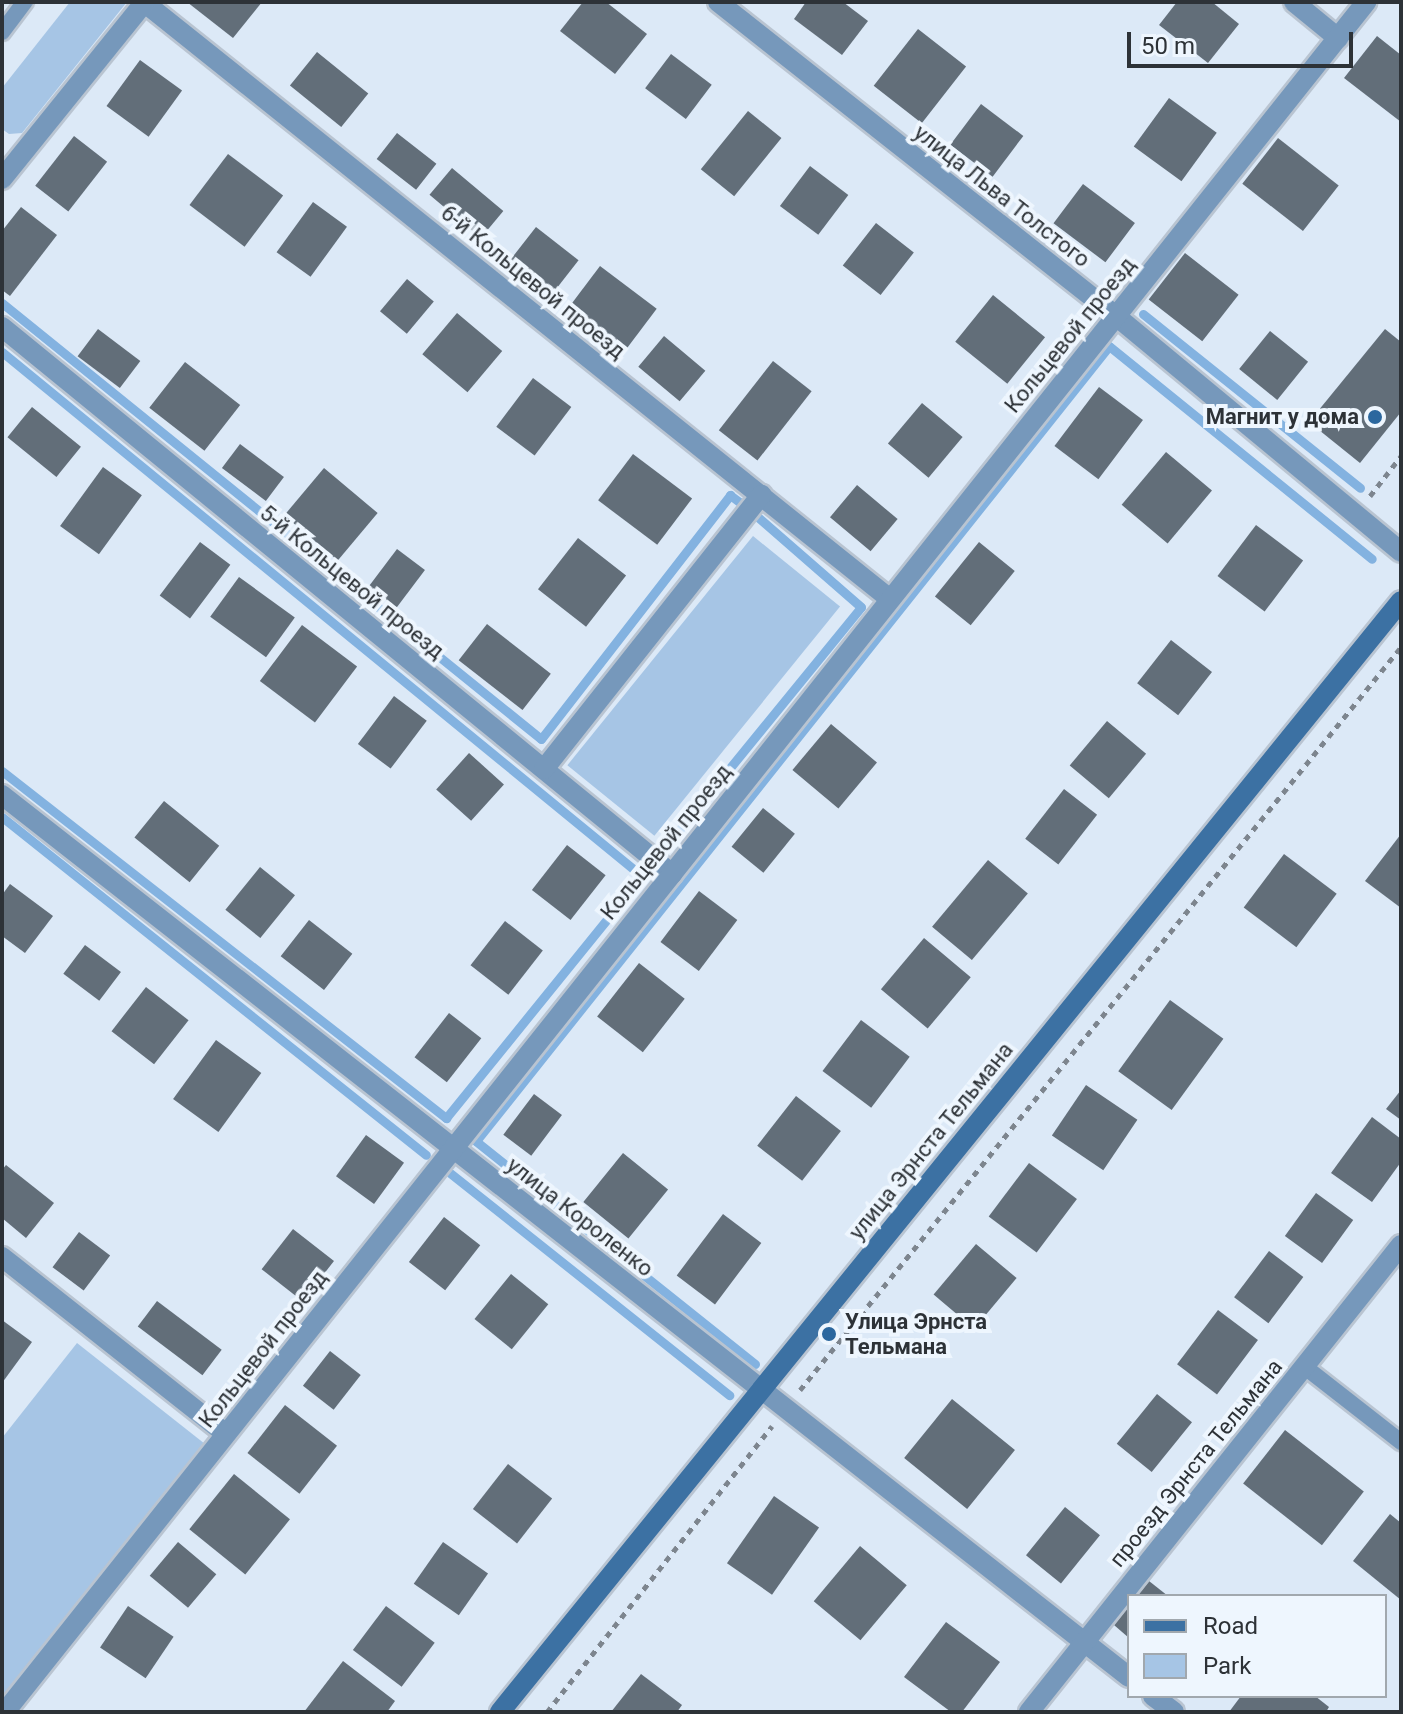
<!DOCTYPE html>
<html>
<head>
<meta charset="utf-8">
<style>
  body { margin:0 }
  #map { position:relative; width:1403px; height:1714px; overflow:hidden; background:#dce9f7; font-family:Roboto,sans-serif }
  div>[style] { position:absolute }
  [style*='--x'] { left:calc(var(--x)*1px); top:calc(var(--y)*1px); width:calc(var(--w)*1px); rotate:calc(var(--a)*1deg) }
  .green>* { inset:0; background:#a6c5e5; transform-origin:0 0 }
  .stream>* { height:9px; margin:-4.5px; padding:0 4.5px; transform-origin:4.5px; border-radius:4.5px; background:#83b2e0 }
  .building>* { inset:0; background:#626e79; transform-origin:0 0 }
  .path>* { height:5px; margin-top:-2.5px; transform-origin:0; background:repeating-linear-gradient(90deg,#7d858e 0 6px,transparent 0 12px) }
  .roads { filter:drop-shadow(2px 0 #b9c4d1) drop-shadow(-2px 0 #b9c4d1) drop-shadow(0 2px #b9c4d1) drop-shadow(0 -2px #b9c4d1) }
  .service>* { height:16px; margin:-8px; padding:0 8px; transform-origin:8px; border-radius:8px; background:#7698bb }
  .minor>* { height:20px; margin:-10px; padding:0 10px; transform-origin:10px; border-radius:10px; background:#7698bb }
  .secondary>* { height:20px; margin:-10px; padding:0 10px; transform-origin:10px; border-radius:10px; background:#3c71a3 }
  .dots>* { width:22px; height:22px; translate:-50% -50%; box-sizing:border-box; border:4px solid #eef6fe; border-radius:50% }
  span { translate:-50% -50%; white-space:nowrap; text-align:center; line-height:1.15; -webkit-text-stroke:8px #eef6fe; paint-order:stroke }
  .street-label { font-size:22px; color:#2d3237 }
  .poi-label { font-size:22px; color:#2d3237; font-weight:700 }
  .right { translate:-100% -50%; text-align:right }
  .left { translate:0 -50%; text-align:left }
  .frame { position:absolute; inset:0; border:4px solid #2d3237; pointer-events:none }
  .legend { position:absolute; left:1127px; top:1594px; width:260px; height:104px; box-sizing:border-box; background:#eef6fe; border:2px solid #a1a8ae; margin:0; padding:10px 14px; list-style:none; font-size:24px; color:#2d3237 }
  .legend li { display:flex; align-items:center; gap:16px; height:40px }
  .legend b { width:40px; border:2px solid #a1a8ae }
  .scale { position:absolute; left:1127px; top:32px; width:226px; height:36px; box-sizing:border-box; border:4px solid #2d3237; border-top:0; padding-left:10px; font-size:24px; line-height:28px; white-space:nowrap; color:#2d3237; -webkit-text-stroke:6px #eef6fe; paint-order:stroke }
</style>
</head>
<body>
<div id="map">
  <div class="green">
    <div style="clip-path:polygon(70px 2px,127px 2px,22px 133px,9px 134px,2px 129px,2px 88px)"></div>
    <div style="left:753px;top:536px;width:112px;height:295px;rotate:39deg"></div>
    <div style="clip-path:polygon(77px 1343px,205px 1444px,2px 1701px,2px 1438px)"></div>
  </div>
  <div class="stream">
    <div style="--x:2;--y:303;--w:693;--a:38.97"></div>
    <div style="--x:541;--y:739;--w:309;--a:-52.2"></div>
    <div style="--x:730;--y:495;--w:21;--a:37"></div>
    <div style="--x:1143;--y:314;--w:278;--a:38.7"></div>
    <div style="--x:2;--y:352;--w:827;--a:39.31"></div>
    <div style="--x:2;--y:771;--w:564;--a:38.01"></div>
    <div style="--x:446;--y:1118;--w:329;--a:-51"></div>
    <div style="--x:2;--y:817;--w:542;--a:38.56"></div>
    <div style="--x:658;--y:856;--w:321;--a:-50.8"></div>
    <div style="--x:861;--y:607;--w:146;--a:-138.9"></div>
    <div style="--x:450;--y:1173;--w:357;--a:38.5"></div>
    <div style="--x:755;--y:1364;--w:357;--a:-141.4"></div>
    <div style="--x:476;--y:1141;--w:1016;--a:-51.47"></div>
    <div style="--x:1109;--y:346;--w:338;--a:39"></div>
  </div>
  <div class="building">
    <div style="clip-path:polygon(187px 2px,262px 2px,233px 38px)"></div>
    <div style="clip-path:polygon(583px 2px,606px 2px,647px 34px,615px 74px,560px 31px)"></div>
    <div style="clip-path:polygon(806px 2px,843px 2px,868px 21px,842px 55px,794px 19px)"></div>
    <div style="clip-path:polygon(1177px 2px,1212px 2px,1239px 24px,1208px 63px,1159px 25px)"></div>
    <div style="left:918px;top:29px;width:61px;height:72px;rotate:38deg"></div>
    <div style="clip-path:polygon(1377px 36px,1401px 55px,1401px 122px,1344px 78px)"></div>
    <div style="left:317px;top:52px;width:66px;height:43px;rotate:39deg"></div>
    <div style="left:671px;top:54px;width:51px;height:43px;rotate:37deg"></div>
    <div style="left:140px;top:60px;width:52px;height:57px;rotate:36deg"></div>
    <div style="left:1169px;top:98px;width:59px;height:60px;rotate:36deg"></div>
    <div style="left:981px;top:104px;width:53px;height:51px;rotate:37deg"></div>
    <div style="left:748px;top:111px;width:43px;height:75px;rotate:39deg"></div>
    <div style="left:397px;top:133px;width:50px;height:33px;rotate:38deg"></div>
    <div style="left:74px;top:136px;width:42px;height:63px;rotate:38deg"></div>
    <div style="left:1278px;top:138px;width:77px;height:58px;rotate:38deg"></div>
    <div style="left:228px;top:154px;width:69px;height:64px;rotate:37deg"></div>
    <div style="left:810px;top:166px;width:48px;height:50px;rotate:37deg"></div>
    <div style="left:452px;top:168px;width:67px;height:35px;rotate:40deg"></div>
    <div style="left:1083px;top:184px;width:65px;height:49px;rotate:37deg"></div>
    <div style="left:313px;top:202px;width:42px;height:62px;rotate:36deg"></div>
    <div style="clip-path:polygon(21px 207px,57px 235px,10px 296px,2px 290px,2px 231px)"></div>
    <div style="left:876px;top:223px;width:48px;height:54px;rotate:38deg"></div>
    <div style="left:536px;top:227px;width:54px;height:44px;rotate:38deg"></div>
    <div style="left:1185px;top:253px;width:68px;height:59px;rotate:38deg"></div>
    <div style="left:600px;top:266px;width:71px;height:57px;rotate:37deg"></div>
    <div style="left:407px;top:279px;width:35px;height:42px;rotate:40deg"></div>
    <div style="left:993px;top:295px;width:67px;height:60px;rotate:39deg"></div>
    <div style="left:457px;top:313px;width:59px;height:54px;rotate:40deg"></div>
    <div style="left:98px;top:329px;width:53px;height:34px;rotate:37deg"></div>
    <div style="clip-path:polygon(1385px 329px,1401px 342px,1401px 412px,1360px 463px,1309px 422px)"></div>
    <div style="left:1270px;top:331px;width:49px;height:49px;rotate:39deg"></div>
    <div style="left:664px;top:336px;width:54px;height:40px;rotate:40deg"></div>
    <div style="left:773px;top:361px;width:49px;height:88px;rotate:38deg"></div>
    <div style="left:185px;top:362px;width:70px;height:58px;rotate:38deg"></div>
    <div style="left:533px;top:378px;width:48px;height:61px;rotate:37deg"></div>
    <div style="left:1099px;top:387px;width:55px;height:74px;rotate:37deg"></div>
    <div style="left:922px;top:403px;width:53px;height:53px;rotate:40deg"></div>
    <div style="left:32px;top:407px;width:63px;height:39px;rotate:39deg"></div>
    <div style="left:240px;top:444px;width:55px;height:30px;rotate:37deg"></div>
    <div style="left:1166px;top:452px;width:60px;height:69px;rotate:40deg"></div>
    <div style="left:633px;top:454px;width:74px;height:58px;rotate:37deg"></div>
    <div style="left:103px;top:467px;width:48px;height:73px;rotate:36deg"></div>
    <div style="left:324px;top:468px;width:70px;height:62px;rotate:40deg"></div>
    <div style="left:857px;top:485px;width:53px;height:42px;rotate:40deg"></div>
    <div style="left:1256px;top:525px;width:59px;height:64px;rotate:37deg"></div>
    <div style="left:578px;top:538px;width:61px;height:65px;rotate:38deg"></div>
    <div style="left:200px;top:542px;width:38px;height:67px;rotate:37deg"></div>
    <div style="left:979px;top:542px;width:46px;height:70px;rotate:39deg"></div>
    <div style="left:397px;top:549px;width:35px;height:47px;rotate:37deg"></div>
    <div style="left:239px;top:577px;width:69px;height:49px;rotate:36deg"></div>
    <div style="left:487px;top:624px;width:81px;height:46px;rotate:38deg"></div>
    <div style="left:302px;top:625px;width:69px;height:70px;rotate:37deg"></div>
    <div style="left:1171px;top:640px;width:52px;height:55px;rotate:38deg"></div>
    <div style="left:394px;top:696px;width:41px;height:60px;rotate:37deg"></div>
    <div style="left:1107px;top:721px;width:51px;height:58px;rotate:40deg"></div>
    <div style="left:831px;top:724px;width:60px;height:60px;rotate:40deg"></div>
    <div style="left:469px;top:753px;width:47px;height:49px;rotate:42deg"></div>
    <div style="left:1064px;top:789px;width:42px;height:63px;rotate:38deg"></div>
    <div style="left:164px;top:801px;width:71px;height:47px;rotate:39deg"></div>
    <div style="left:763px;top:808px;width:41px;height:50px;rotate:39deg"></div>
    <div style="clip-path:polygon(1401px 834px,1401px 908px,1365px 881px)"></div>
    <div style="left:567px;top:845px;width:49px;height:57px;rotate:38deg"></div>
    <div style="left:1284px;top:854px;width:66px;height:67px;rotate:37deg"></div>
    <div style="left:988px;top:860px;width:52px;height:87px;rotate:40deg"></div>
    <div style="left:260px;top:867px;width:45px;height:55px;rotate:39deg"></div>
    <div style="clip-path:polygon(10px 884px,53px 916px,25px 953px,2px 936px,2px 895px)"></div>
    <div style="left:699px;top:891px;width:48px;height:64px;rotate:37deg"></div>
    <div style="left:309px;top:920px;width:55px;height:46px;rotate:38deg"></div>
    <div style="left:505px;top:921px;width:48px;height:56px;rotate:38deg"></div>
    <div style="left:924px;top:938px;width:61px;height:67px;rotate:40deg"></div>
    <div style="left:85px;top:945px;width:45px;height:36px;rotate:37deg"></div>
    <div style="left:639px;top:963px;width:58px;height:68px;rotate:38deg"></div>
    <div style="left:146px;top:987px;width:54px;height:56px;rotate:38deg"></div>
    <div style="left:1170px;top:1000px;width:66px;height:88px;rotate:36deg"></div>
    <div style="left:449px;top:1013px;width:41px;height:56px;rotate:38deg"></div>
    <div style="left:861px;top:1020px;width:61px;height:64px;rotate:37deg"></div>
    <div style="left:216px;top:1040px;width:56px;height:73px;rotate:36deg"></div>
    <div style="left:1086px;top:1085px;width:62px;height:61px;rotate:34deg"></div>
    <div style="clip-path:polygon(1401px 1090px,1401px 1120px,1386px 1109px)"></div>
    <div style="left:534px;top:1094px;width:35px;height:51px;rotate:37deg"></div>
    <div style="left:796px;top:1096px;width:57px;height:63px;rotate:38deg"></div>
    <div style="clip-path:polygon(1372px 1117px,1401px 1139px,1401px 1162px,1372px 1202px,1331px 1173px)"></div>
    <div style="left:366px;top:1135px;width:47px;height:51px;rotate:36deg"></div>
    <div style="left:623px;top:1153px;width:58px;height:63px;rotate:39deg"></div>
    <div style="left:1029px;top:1163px;width:60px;height:67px;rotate:37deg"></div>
    <div style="clip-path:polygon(6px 1165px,54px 1203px,26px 1238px,2px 1218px,2px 1170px)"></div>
    <div style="left:1316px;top:1193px;width:46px;height:53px;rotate:36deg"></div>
    <div style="left:723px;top:1214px;width:48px;height:77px;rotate:37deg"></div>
    <div style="left:444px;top:1217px;width:46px;height:57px;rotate:38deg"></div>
    <div style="left:293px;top:1229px;width:52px;height:51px;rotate:38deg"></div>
    <div style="left:79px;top:1232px;width:39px;height:44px;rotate:37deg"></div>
    <div style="left:976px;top:1244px;width:53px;height:66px;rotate:40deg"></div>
    <div style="left:1269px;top:1251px;width:43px;height:58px;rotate:37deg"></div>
    <div style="left:511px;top:1274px;width:48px;height:58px;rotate:39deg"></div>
    <div style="left:157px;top:1301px;width:81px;height:32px;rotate:37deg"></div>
    <div style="left:1218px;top:1310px;width:50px;height:68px;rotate:37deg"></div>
    <div style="clip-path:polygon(2px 1320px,32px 1342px,2px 1383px)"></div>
    <div style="left:330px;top:1351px;width:39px;height:44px;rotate:38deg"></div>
    <div style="left:1157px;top:1394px;width:45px;height:64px;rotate:39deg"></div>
    <div style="left:952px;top:1399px;width:81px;height:76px;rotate:39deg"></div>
    <div style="left:285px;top:1405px;width:66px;height:61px;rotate:38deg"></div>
    <div style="left:1285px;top:1430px;width:100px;height:68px;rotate:38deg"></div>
    <div style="left:508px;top:1464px;width:56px;height:57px;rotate:38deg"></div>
    <div style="left:234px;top:1474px;width:72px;height:71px;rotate:39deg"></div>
    <div style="left:774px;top:1496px;width:55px;height:82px;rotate:35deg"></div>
    <div style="left:1065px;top:1507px;width:45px;height:62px;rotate:39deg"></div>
    <div style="clip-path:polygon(1390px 1514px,1401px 1523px,1401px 1600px,1353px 1561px)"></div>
    <div style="left:178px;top:1542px;width:50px;height:44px;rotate:40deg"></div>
    <div style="left:443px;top:1542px;width:55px;height:51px;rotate:35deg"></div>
    <div style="left:860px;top:1546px;width:61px;height:72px;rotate:40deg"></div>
    <div style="clip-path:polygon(1149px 1581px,1168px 1596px,1137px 1596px)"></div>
    <div style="left:128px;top:1606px;width:55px;height:50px;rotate:34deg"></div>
    <div style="left:386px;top:1606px;width:61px;height:55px;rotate:37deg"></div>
    <div style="clip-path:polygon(1129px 1606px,1129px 1638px,1114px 1625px)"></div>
    <div style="clip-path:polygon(946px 1622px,1000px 1662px,962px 1712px,951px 1712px,904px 1677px)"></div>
    <div style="clip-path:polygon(343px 1661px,395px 1701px,387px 1712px,304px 1712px)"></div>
    <div style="clip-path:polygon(641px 1674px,682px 1705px,677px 1712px,611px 1712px)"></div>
    <div style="clip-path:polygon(1241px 1696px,1315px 1696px,1329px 1707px,1326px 1712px,1229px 1712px)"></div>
  </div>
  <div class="path">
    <div style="--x:1370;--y:496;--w:51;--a:-52.2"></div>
    <div style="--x:800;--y:1390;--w:956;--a:-51.03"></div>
    <div style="--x:547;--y:1712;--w:364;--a:-51.8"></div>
  </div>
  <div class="roads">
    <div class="service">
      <div style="--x:2;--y:32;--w:38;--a:-53"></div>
      <div style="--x:1305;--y:1367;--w:122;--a:38"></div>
    </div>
    <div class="minor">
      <div style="--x:718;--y:2;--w:507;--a:38.27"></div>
      <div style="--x:1116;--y:316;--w:370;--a:39.6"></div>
      <div style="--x:1294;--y:2;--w:57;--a:39.3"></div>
      <div style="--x:145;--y:3;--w:954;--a:38.66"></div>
      <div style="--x:2;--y:179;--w:228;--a:-51.1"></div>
      <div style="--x:2;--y:327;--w:865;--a:39.23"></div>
      <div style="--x:544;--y:769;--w:350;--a:-51.6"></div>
      <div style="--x:2;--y:795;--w:1431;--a:38.05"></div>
      <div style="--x:2;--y:1257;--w:285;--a:38.3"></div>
      <div style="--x:1153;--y:1696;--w:26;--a:37"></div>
      <div style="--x:5;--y:1712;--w:2186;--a:-51.48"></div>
      <div style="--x:1029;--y:1712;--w:597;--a:-51.46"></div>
    </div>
    <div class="secondary">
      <div style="--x:500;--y:1712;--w:1430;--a:-50.96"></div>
    </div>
  </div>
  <div class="dots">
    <div style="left:1375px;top:417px;background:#2b679e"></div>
    <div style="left:829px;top:1334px;background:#2b679e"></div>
  </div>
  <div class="street-label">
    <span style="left:1002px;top:196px;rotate:38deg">улица Льва Толстого</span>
    <span style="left:533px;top:282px;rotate:39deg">6-й Кольцевой проезд</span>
    <span style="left:1070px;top:335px;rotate:-51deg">Кольцевой проезд</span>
    <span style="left:352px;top:582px;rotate:39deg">5-й Кольцевой проезд</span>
    <span style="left:666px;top:842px;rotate:-51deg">Кольцевой проезд</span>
    <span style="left:931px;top:1141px;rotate:-51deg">улица Эрнста Тельмана</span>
    <span style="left:580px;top:1217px;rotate:38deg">улица Короленко</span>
    <span style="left:263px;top:1349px;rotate:-52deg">Кольцевой проезд</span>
    <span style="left:1196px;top:1463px;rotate:-51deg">проезд Эрнста Тельмана</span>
  </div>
  <div class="poi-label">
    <span class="right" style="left:1359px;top:417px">Магнит у дома</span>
    <span class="left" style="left:845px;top:1334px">Улица Эрнста<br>Тельмана</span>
  </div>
  <div class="frame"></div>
  <ul class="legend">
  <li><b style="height:10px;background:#3c71a3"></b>Road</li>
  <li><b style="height:22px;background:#a6c5e5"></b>Park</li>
  </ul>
  <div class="scale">50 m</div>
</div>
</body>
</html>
